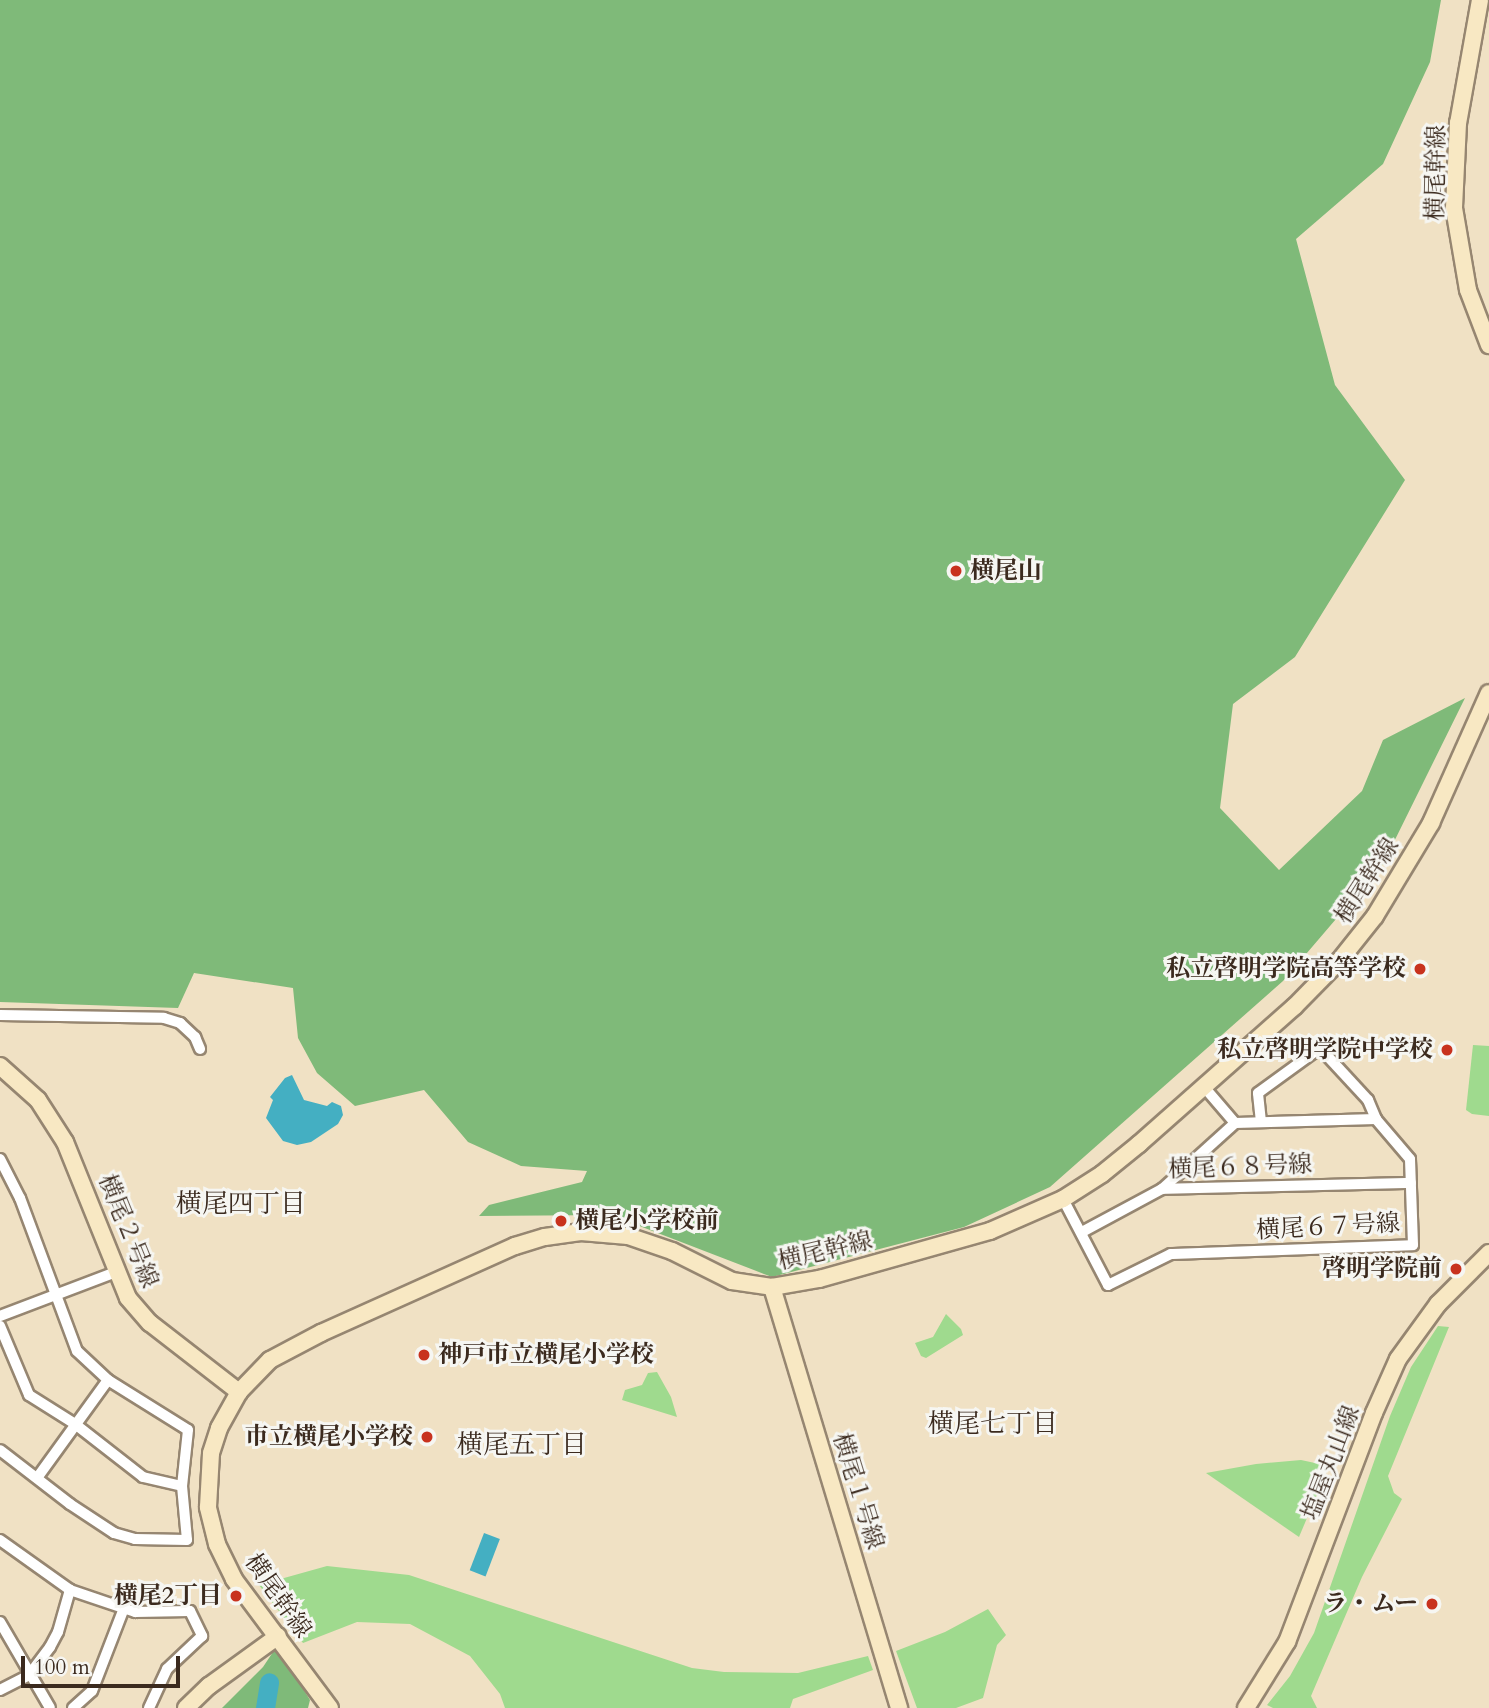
<!DOCTYPE html>
<html>
<head>
<meta charset="utf-8">
<style>
  body { margin:0 }
  #map { position:relative; width:1489px; height:1708px; overflow:hidden; background:#f0e1c4; font-family:Cardo,"Noto Serif JP",serif }
  div>[style] { position:absolute }
  [style*='--x'] { left:calc(var(--x)*1px); top:calc(var(--y)*1px); width:calc(var(--w)*1px); rotate:calc(var(--a)*1deg) }
  .green>* { inset:0; background:#9fda8e }
  .forest>* { inset:0; background:#7fba79 }
  .water>* { inset:0; background:#44afc2; transform-origin:0 0 }
  .river>* { height:19px; margin:-9.5px; padding:0 9.5px; transform-origin:9.5px; border-radius:9.5px; background:#44afc2 }
  .roads { filter:drop-shadow(2px 0 #968671) drop-shadow(-2px 0 #968671) drop-shadow(0 2px #968671) drop-shadow(0 -2px #968671) }
  .street>* { height:10px; margin:-5px; padding:0 5px; transform-origin:5px; border-radius:5px; background:#fff }
  .secondary>* { height:16px; margin:-8px; padding:0 8px; transform-origin:8px; border-radius:8px; background:#f8e8c3 }
  .dots>* { width:19px; height:19px; translate:-50% -50%; box-sizing:border-box; border:4px solid #f6f6f2; border-radius:50% }
  span { translate:-50% -50%; white-space:nowrap; text-align:center; line-height:1.15; -webkit-text-stroke:6px #f6f6f2; paint-order:stroke }
  .street-label { font-size:24px; color:#3b2a1e }
  .poi-label { font-size:24px; color:#3b2a1e; font-weight:700 }
  .left { translate:0 -50%; text-align:left }
  .right { translate:-100% -50%; text-align:right }
  .neighbourhood-label { font-size:26px; color:#3b2a1e }
  .scale { position:absolute; left:21px; top:1656px; width:159px; height:32px; box-sizing:border-box; border:4px solid #3b2a1e; border-top:0; padding-left:9px; font-size:21px; line-height:24px; white-space:nowrap; color:#3b2a1e; -webkit-text-stroke:5px #f6f6f2; paint-order:stroke }
</style>
</head>
<body>
<div id="map">
  <div class="green">
    <div style="clip-path:polygon(1473px 1045px,1489px 1046px,1489px 1116px,1472px 1114px,1466px 1110px)"></div>
    <div style="clip-path:polygon(946px 1314px,961px 1329px,963px 1335px,926px 1358px,921px 1356px,915px 1343px,933px 1337px)"></div>
    <div style="clip-path:polygon(1438px 1326px,1449px 1327px,1388px 1476px,1394px 1493px,1402px 1499px,1362px 1577px,1311px 1696px,1317px 1708px,1273px 1708px,1267px 1705px,1290px 1676px,1314px 1633px,1390px 1416px,1411px 1367px)"></div>
    <div style="clip-path:polygon(657px 1372px,671px 1397px,677px 1417px,622px 1400px,625px 1390px,642px 1385px,648px 1373px)"></div>
    <div style="clip-path:polygon(1301px 1460px,1329px 1466px,1299px 1537px,1206px 1473px,1256px 1464px)"></div>
    <div style="clip-path:polygon(327px 1566px,409px 1575px,692px 1668px,724px 1672px,798px 1673px,868px 1656px,873px 1670px,793px 1699px,790px 1708px,505px 1708px,500px 1694px,470px 1656px,410px 1624px,357px 1622px,303px 1643px,259px 1585px)"></div>
    <div style="clip-path:polygon(988px 1609px,1006px 1635px,997px 1645px,983px 1698px,956px 1708px,917px 1708px,896px 1651px,945px 1632px)"></div>
  </div>
  <div class="forest">
    <div style="clip-path:polygon(0 0,1441px 0,1430px 62px,1383px 164px,1296px 239px,1335px 385px,1405px 480px,1295px 657px,1233px 704px,1220px 808px,1279px 870px,1362px 791px,1383px 740px,1465px 698px,1383px 864px,1283px 981px,1050px 1187px,964px 1227px,772px 1277px,611px 1215px,479px 1216px,489px 1205px,582px 1182px,587px 1171px,521px 1166px,468px 1142px,424px 1090px,355px 1106px,317px 1073px,298px 1038px,293px 988px,194px 973px,178px 1008px,0 1002px)"></div>
    <div style="clip-path:polygon(277px 1646px,310px 1700px,308px 1708px,222px 1708px,263px 1667px)"></div>
  </div>
  <div class="water">
    <div style="clip-path:polygon(292px 1075px,304px 1100px,327px 1106px,332px 1102px,341px 1106px,343px 1115px,338px 1124px,311px 1142px,297px 1145px,283px 1141px,266px 1118px,273px 1100px,270px 1097px,285px 1078px)"></div>
    <div style="left:484px;top:1533px;width:17px;height:40px;rotate:21deg"></div>
  </div>
  <div class="river">
    <div style="--x:265;--y:1708;--w:26;--a:-81"></div>
  </div>
  <div class="roads">
    <div class="street">
      <div style="--x:0;--y:1015;--w:164;--a:1"></div>
      <div style="--x:164;--y:1018;--w:17;--a:17"></div>
      <div style="--x:180;--y:1023;--w:21;--a:43"></div>
      <div style="--x:195;--y:1037;--w:13;--a:67"></div>
      <div style="--x:1261;--y:1122;--w:29;--a:-96"></div>
      <div style="--x:1258;--y:1093;--w:77;--a:-36"></div>
      <div style="--x:1320;--y:1048;--w:71;--a:47.3"></div>
      <div style="--x:1368;--y:1100;--w:21;--a:67"></div>
      <div style="--x:0;--y:1159;--w:44;--a:62.9"></div>
      <div style="--x:20;--y:1198;--w:163;--a:69.6"></div>
      <div style="--x:77;--y:1351;--w:42;--a:43.1"></div>
      <div style="--x:108;--y:1380;--w:94;--a:32"></div>
      <div style="--x:188;--y:1430;--w:56;--a:96.1"></div>
      <div style="--x:182;--y:1486;--w:54;--a:84.7"></div>
      <div style="--x:187;--y:1540;--w:52;--a:-178.9"></div>
      <div style="--x:135;--y:1539;--w:22;--a:-164"></div>
      <div style="--x:114;--y:1533;--w:53;--a:-146.6"></div>
      <div style="--x:70;--y:1504;--w:88;--a:-142.4"></div>
      <div style="--x:1162;--y:1189;--w:98;--a:-42.1"></div>
      <div style="--x:1063;--y:1199;--w:97;--a:62.4"></div>
      <div style="--x:1108;--y:1285;--w:70;--a:-26.2"></div>
      <div style="--x:1171;--y:1254;--w:242;--a:-2.1"></div>
      <div style="--x:1413;--y:1245;--w:86;--a:-92"></div>
      <div style="--x:1410;--y:1159;--w:52;--a:-130.4"></div>
      <div style="--x:1376;--y:1119;--w:141;--a:178.4"></div>
      <div style="--x:1235;--y:1123;--w:48;--a:-130.7"></div>
      <div style="--x:1082;--y:1232;--w:91;--a:-28.3"></div>
      <div style="--x:1162;--y:1189;--w:249;--a:-1.4"></div>
      <div style="--x:0;--y:1316;--w:124;--a:-20.8"></div>
      <div style="--x:0;--y:1326;--w:75;--a:67.2"></div>
      <div style="--x:29;--y:1395;--w:54;--a:32.2"></div>
      <div style="--x:75;--y:1424;--w:86;--a:37.9"></div>
      <div style="--x:143;--y:1477;--w:40;--a:13"></div>
      <div style="--x:37;--y:1478;--w:121;--a:-54.1"></div>
      <div style="--x:0;--y:1540;--w:86;--a:35.5"></div>
      <div style="--x:70;--y:1590;--w:69;--a:18.7"></div>
      <div style="--x:135;--y:1612;--w:55;--a:-1"></div>
      <div style="--x:190;--y:1611;--w:28;--a:64"></div>
      <div style="--x:202;--y:1636;--w:48;--a:136.7"></div>
      <div style="--x:167;--y:1669;--w:43;--a:114.8"></div>
      <div style="--x:0;--y:1622;--w:99;--a:59.8"></div>
      <div style="--x:0;--y:1690;--w:33;--a:-27"></div>
      <div style="--x:29;--y:1675;--w:35;--a:-53"></div>
      <div style="--x:50;--y:1647;--w:17;--a:-62"></div>
      <div style="--x:58;--y:1632;--w:44;--a:-74.1"></div>
      <div style="--x:73;--y:1708;--w:25;--a:-42"></div>
      <div style="--x:92;--y:1691;--w:89;--a:-68.9"></div>
    </div>
    <div class="secondary">
      <div style="--x:1480;--y:0;--w:125;--a:100.1"></div>
      <div style="--x:1458;--y:123;--w:85;--a:92.7"></div>
      <div style="--x:1454;--y:208;--w:83;--a:80.3"></div>
      <div style="--x:1468;--y:290;--w:59;--a:69.1"></div>
      <div style="--x:0;--y:1066;--w:51;--a:41.8"></div>
      <div style="--x:38;--y:1100;--w:50;--a:57.3"></div>
      <div style="--x:65;--y:1142;--w:168;--a:68"></div>
      <div style="--x:128;--y:1298;--w:33;--a:49"></div>
      <div style="--x:150;--y:1323;--w:113;--a:37.8"></div>
      <div style="--x:772;--y:1287;--w:440;--a:73.2"></div>
      <div style="--x:186;--y:1708;--w:32;--a:-44"></div>
      <div style="--x:209;--y:1686;--w:85;--a:-35.9"></div>
      <div style="--x:330;--y:1708;--w:161;--a:-126.7"></div>
      <div style="--x:234;--y:1579;--w:39;--a:-116"></div>
      <div style="--x:217;--y:1544;--w:38;--a:-104"></div>
      <div style="--x:208;--y:1507;--w:54;--a:-86.8"></div>
      <div style="--x:211;--y:1453;--w:26;--a:-72"></div>
      <div style="--x:219;--y:1428;--w:41;--a:-60.9"></div>
      <div style="--x:239;--y:1392;--w:45;--a:-45.9"></div>
      <div style="--x:270;--y:1360;--w:58;--a:-27.9"></div>
      <div style="--x:321;--y:1333;--w:213;--a:-24.2"></div>
      <div style="--x:515;--y:1246;--w:31;--a:-17"></div>
      <div style="--x:545;--y:1237;--w:36;--a:-8"></div>
      <div style="--x:581;--y:1232;--w:47;--a:4.9"></div>
      <div style="--x:628;--y:1236;--w:46;--a:18.8"></div>
      <div style="--x:672;--y:1251;--w:67;--a:26.6"></div>
      <div style="--x:732;--y:1281;--w:40;--a:8.5"></div>
      <div style="--x:772;--y:1287;--w:48;--a:-9.7"></div>
      <div style="--x:819;--y:1279;--w:178;--a:-15.7"></div>
      <div style="--x:990;--y:1231;--w:80;--a:-23.7"></div>
      <div style="--x:1063;--y:1199;--w:46;--a:-32.7"></div>
      <div style="--x:1102;--y:1174;--w:48;--a:-39"></div>
      <div style="--x:1139;--y:1144;--w:207;--a:-41.5"></div>
      <div style="--x:1294;--y:1007;--w:66;--a:-45.6"></div>
      <div style="--x:1340;--y:960;--w:56;--a:-51.5"></div>
      <div style="--x:1375;--y:916;--w:109;--a:-58.9"></div>
      <div style="--x:1431;--y:823;--w:142;--a:-66"></div>
      <div style="--x:1246;--y:1708;--w:78;--a:-58.2"></div>
      <div style="--x:1287;--y:1642;--w:245;--a:-69.2"></div>
      <div style="--x:1374;--y:1413;--w:59;--a:-66"></div>
      <div style="--x:1398;--y:1359;--w:68;--a:-54"></div>
      <div style="--x:1438;--y:1304;--w:72;--a:-45"></div>
    </div>
  </div>
  <div class="dots">
    <div style="left:956px;top:571px;background:#c8321e"></div>
    <div style="left:1420px;top:969px;background:#c8321e"></div>
    <div style="left:1447px;top:1050px;background:#c8321e"></div>
    <div style="left:561px;top:1221px;background:#c8321e"></div>
    <div style="left:1456px;top:1269px;background:#c8321e"></div>
    <div style="left:424px;top:1355px;background:#c8321e"></div>
    <div style="left:427px;top:1437px;background:#c8321e"></div>
    <div style="left:236px;top:1596px;background:#c8321e"></div>
    <div style="left:1432px;top:1604px;background:#c8321e"></div>
  </div>
  <div class="street-label">
    <span style="left:1436px;top:173px;rotate:-89deg">横尾幹線</span>
    <span style="left:1367px;top:881px;rotate:-57deg">横尾幹線</span>
    <span style="left:1240px;top:1167px;rotate:-2deg">横尾６８号線</span>
    <span style="left:1328px;top:1227px;rotate:-3deg">横尾６７号線</span>
    <span style="left:128px;top:1231px;rotate:68deg">横尾２号線</span>
    <span style="left:825px;top:1251px;rotate:-13deg">横尾幹線</span>
    <span style="left:1331px;top:1463px;rotate:-69deg">塩屋丸山線</span>
    <span style="left:858px;top:1491px;rotate:73deg">横尾１号線</span>
    <span style="left:278px;top:1596px;rotate:55deg">横尾幹線</span>
  </div>
  <div class="poi-label">
    <span class="left" style="left:970px;top:571px">横尾山</span>
    <span class="right" style="left:1406px;top:969px">私立啓明学院高等学校</span>
    <span class="right" style="left:1433px;top:1050px">私立啓明学院中学校</span>
    <span class="left" style="left:575px;top:1221px">横尾小学校前</span>
    <span class="right" style="left:1442px;top:1269px">啓明学院前</span>
    <span class="left" style="left:438px;top:1355px">神戸市立横尾小学校</span>
    <span class="right" style="left:413px;top:1437px">市立横尾小学校</span>
    <span class="right" style="left:222px;top:1596px">横尾2丁目</span>
    <span class="right" style="left:1418px;top:1604px">ラ・ムー</span>
  </div>
  <div class="neighbourhood-label">
    <span style="left:241px;top:1204px">横尾四丁目</span>
    <span style="left:993px;top:1424px">横尾七丁目</span>
    <span style="left:522px;top:1445px">横尾五丁目</span>
  </div>
  <div class="scale">100 m</div>
</div>
</body>
</html>
